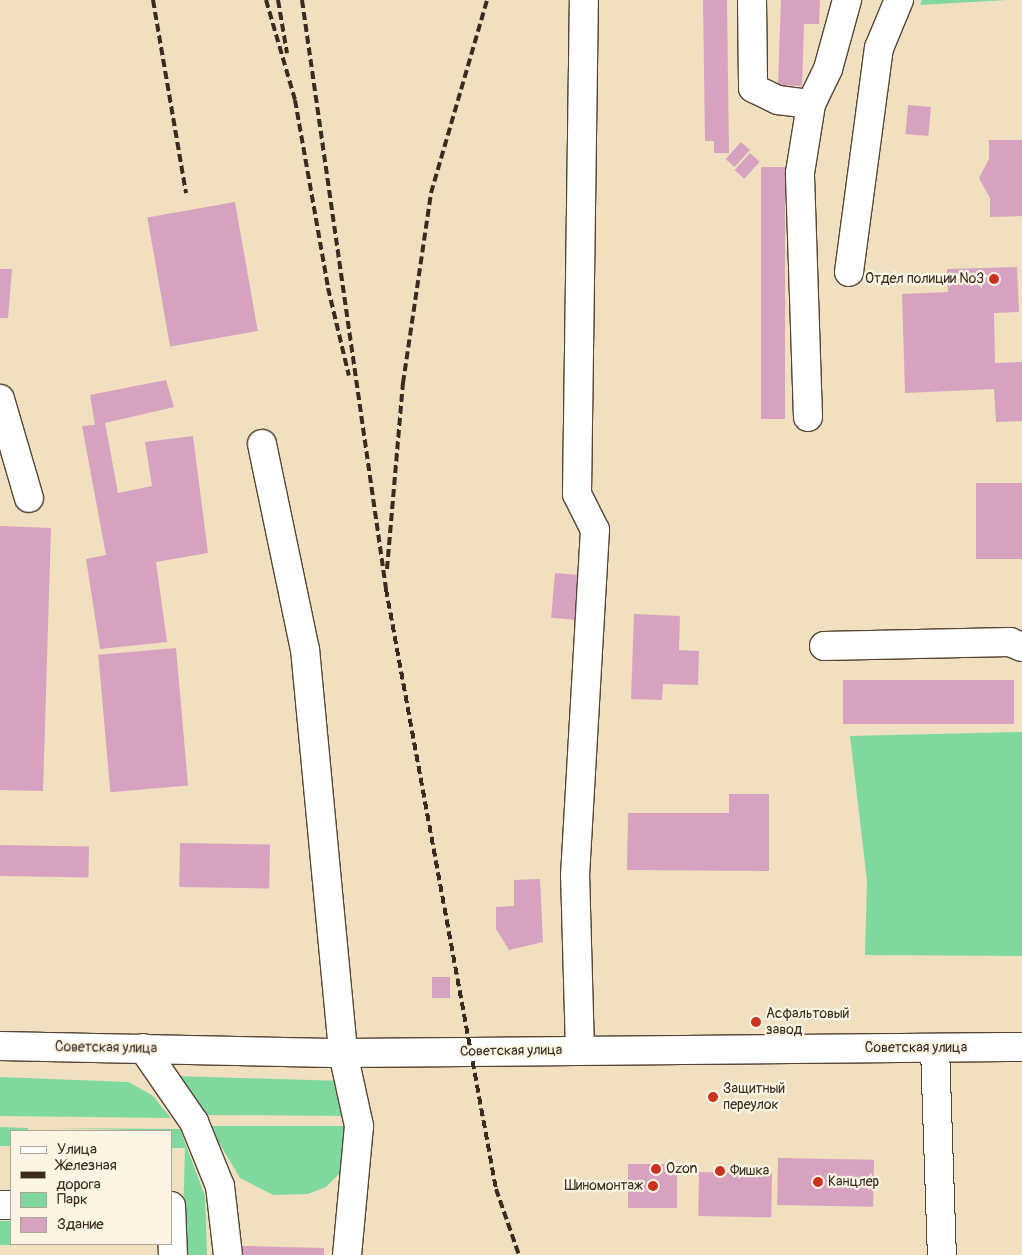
<!DOCTYPE html>
<html>
<head>
<meta charset="utf-8">
<style>
  body { margin:0 }
  #map { position:relative; width:1022px; height:1255px; overflow:hidden; background:#f0e0c0; font-family:Pangolin,sans-serif }
  div>[style] { position:absolute }
  [style*='--x'] { left:calc(var(--x)*1px); top:calc(var(--y)*1px); width:calc(var(--w)*1px); rotate:calc(var(--a)*1deg) }
  .green>* { inset:0; background:#7fd99f }
  .building>* { inset:0; background:#d7a2bf; transform-origin:0 0 }
  .roads { filter:drop-shadow(1px 0 #564536) drop-shadow(-1px 0 #564536) drop-shadow(0 1px #564536) drop-shadow(0 -1px #564536) }
  .minor>* { height:28px; margin:-14px; padding:0 14px; transform-origin:14px; border-radius:14px; background:#fff }
  .major>* { height:28px; margin:-14px; padding:0 14px; transform-origin:14px; border-radius:14px; background:#fff }
  .rail>* { height:4px; margin-top:-2px; transform-origin:0; background:repeating-linear-gradient(90deg,#3b2a1e 0 8px,transparent 0 12px) }
  .dots>* { width:14px; height:14px; translate:-50% -50%; box-sizing:border-box; border:2px solid #fcf5e5; border-radius:50% }
  span { translate:-50% -50%; white-space:nowrap; text-align:center; line-height:1.15; -webkit-text-stroke:4.5px #fcf5e5; paint-order:stroke }
  .poi-label { font-size:14px; color:#3b2a1e }
  .right { translate:-100% -50%; text-align:right }
  .left { translate:0 -50%; text-align:left }
  .street-label { font-size:14px; color:#3b2a1e }
  .legend { position:absolute; left:10px; top:1130px; width:162px; height:115px; box-sizing:border-box; background:#fcf5e5; border:1px solid #afa495; margin:0; padding:6px 9px; list-style:none; font-size:15px; color:#3b2a1e }
  .legend li { display:flex; align-items:center; gap:10px; height:25px }
  .legend b { width:25px; border:1px solid #afa495 }
</style>
</head>
<body>
<div id="map">
  <div class="green">
    <div style="clip-path:polygon(922px 0,1007px 0,920px 5px)"></div>
    <div style="clip-path:polygon(1022px 732px,1022px 956px,865px 955px,867px 881px,850px 736px)"></div>
    <div style="clip-path:polygon(175px 1076px,344px 1081px,352px 1116px,202px 1115px)"></div>
    <div style="clip-path:polygon(0 1077px,128px 1082px,152px 1095px,171px 1118px,0 1116px)"></div>
    <div style="clip-path:polygon(209px 1126px,352px 1126px,347px 1166px,326px 1187px,308px 1194px,273px 1195px,240px 1178px)"></div>
    <div style="clip-path:polygon(0 1127px,28px 1128px,28px 1131px,11px 1131px,11px 1146px,0 1146px)"></div>
    <div style="clip-path:polygon(52px 1128px,180px 1129px,205px 1196px,207px 1255px,182px 1255px,185px 1148px,171px 1148px,171px 1131px)"></div>
    <div style="clip-path:polygon(0 1221px,11px 1221px,11px 1244px,20px 1245px,0 1245px)"></div>
  </div>
  <div class="building">
    <div style="clip-path:polygon(703px 0,727px 0,729px 153px,714px 153px,714px 141px,705px 141px)"></div>
    <div style="clip-path:polygon(781px 0,820px 0,819px 24px,804px 24px,802px 86px,778px 85px)"></div>
    <div style="left:908px;top:105px;width:23px;height:29px;rotate:5deg"></div>
    <div style="clip-path:polygon(989px 140px,1022px 140px,1022px 216px,990px 217px,990px 198px,979px 178px,989px 159px)"></div>
    <div style="left:741px;top:142px;width:12px;height:23px;rotate:42deg"></div>
    <div style="left:750px;top:153px;width:13px;height:23px;rotate:42deg"></div>
    <div style="left:761px;top:167px;width:24px;height:252px"></div>
    <div style="left:235px;top:202px;width:131px;height:89px;rotate:80deg"></div>
    <div style="clip-path:polygon(1017px 267px,1019px 312px,994px 313px,995px 363px,1022px 362px,1022px 421px,996px 422px,994px 389px,905px 393px,902px 294px,948px 292px,947px 269px)"></div>
    <div style="clip-path:polygon(0 269px,12px 269px,8px 318px,0 318px)"></div>
    <div style="clip-path:polygon(166px 380px,174px 407px,105px 423px,118px 493px,152px 486px,145px 442px,193px 436px,208px 553px,156px 562px,167px 642px,100px 649px,86px 559px,106px 555px,82px 426px,95px 425px,90px 395px)"></div>
    <div style="left:1022px;top:483px;width:76px;height:46px;rotate:90deg"></div>
    <div style="clip-path:polygon(0 526px,51px 528px,43px 791px,0 790px)"></div>
    <div style="left:555px;top:573px;width:34px;height:45px;rotate:5deg"></div>
    <div style="clip-path:polygon(634px 614px,680px 616px,679px 650px,699px 651px,698px 685px,663px 684px,662px 700px,631px 699px)"></div>
    <div style="left:176px;top:648px;width:138px;height:78px;rotate:85deg"></div>
    <div style="left:1014px;top:680px;width:44px;height:171px;rotate:90deg"></div>
    <div style="clip-path:polygon(729px 794px,769px 794px,769px 871px,627px 870px,628px 813px,729px 813px)"></div>
    <div style="left:180px;top:843px;width:90px;height:44px;rotate:1deg"></div>
    <div style="left:0;top:845px;width:89px;height:31px;rotate:1deg"></div>
    <div style="clip-path:polygon(540px 879px,543px 942px,509px 950px,496px 929px,496px 907px,514px 906px,514px 880px)"></div>
    <div style="left:450px;top:977px;width:21px;height:18px;rotate:90deg"></div>
    <div style="left:778px;top:1158px;width:96px;height:47px;rotate:1deg"></div>
    <div style="left:628px;top:1164px;width:49px;height:44px"></div>
    <div style="left:699px;top:1172px;width:73px;height:44px;rotate:1deg"></div>
    <div style="clip-path:polygon(241px 1246px,324px 1248px,324px 1255px,241px 1255px)"></div>
  </div>
  <div class="roads">
    <div class="minor">
      <div style="--x:752;--y:0;--w:88;--a:89.3"></div>
      <div style="--x:753;--y:88;--w:28;--a:26"></div>
      <div style="--x:778;--y:100;--w:33;--a:7"></div>
      <div style="--x:849;--y:272;--w:226;--a:-82.4"></div>
      <div style="--x:879;--y:48;--w:52;--a:-67.4"></div>
      <div style="--x:0;--y:399;--w:103;--a:73.7"></div>
      <div style="--x:808;--y:417;--w:244;--a:-91.9"></div>
      <div style="--x:800;--y:173;--w:70;--a:-80.9"></div>
      <div style="--x:811;--y:104;--w:39;--a:-64"></div>
      <div style="--x:828;--y:69;--w:72;--a:-74.6"></div>
      <div style="--x:262;--y:444;--w:209;--a:78.2"></div>
      <div style="--x:305;--y:649;--w:406;--a:84.6"></div>
      <div style="--x:343;--y:1053;--w:75;--a:77.6"></div>
      <div style="--x:359;--y:1126;--w:130;--a:95.3"></div>
      <div style="--x:824;--y:646;--w:186;--a:-1.2"></div>
      <div style="--x:1010;--y:642;--w:13;--a:23"></div>
      <div style="--x:143;--y:1048;--w:90;--a:55.4"></div>
      <div style="--x:194;--y:1122;--w:69;--a:67.9"></div>
      <div style="--x:220;--y:1186;--w:69;--a:83.4"></div>
      <div style="--x:935;--y:1048;--w:207;--a:88.1"></div>
      <div style="--x:580;--y:1051;--w:175;--a:-91.6"></div>
      <div style="--x:575;--y:876;--w:347;--a:-86.7"></div>
      <div style="--x:595;--y:530;--w:40;--a:-116.6"></div>
      <div style="--x:577;--y:494;--w:494;--a:-89.2"></div>
      <div style="--x:0;--y:1205;--w:11;--a:0"></div>
      <div style="--x:171;--y:1206;--w:49;--a:87.7"></div>
    </div>
    <div class="major">
      <div style="--x:0;--y:1046;--w:343;--a:1.2"></div>
      <div style="--x:343;--y:1053;--w:679;--a:-0.51"></div>
    </div>
  </div>
  <div class="rail">
    <div style="--x:153;--y:0;--w:196;--a:80.3"></div>
    <div style="--x:266;--y:0;--w:104;--a:73.8"></div>
    <div style="--x:295;--y:100;--w:191;--a:80"></div>
    <div style="--x:328;--y:288;--w:90;--a:76.6"></div>
    <div style="--x:278;--y:0;--w:54;--a:80.4"></div>
    <div style="--x:302;--y:0;--w:595;--a:81.88"></div>
    <div style="--x:386;--y:589;--w:610;--a:79.61"></div>
    <div style="--x:496;--y:1189;--w:70;--a:70.8"></div>
    <div style="--x:387;--y:569;--w:187;--a:-85.1"></div>
    <div style="--x:403;--y:383;--w:192;--a:-81.6"></div>
    <div style="--x:431;--y:193;--w:201;--a:-73.8"></div>
  </div>
  <div class="dots">
    <div style="left:994px;top:279px;background:#c8321e"></div>
    <div style="left:756px;top:1022px;background:#c8321e"></div>
    <div style="left:713px;top:1097px;background:#c8321e"></div>
    <div style="left:656px;top:1169px;background:#c8321e"></div>
    <div style="left:720px;top:1171px;background:#c8321e"></div>
    <div style="left:818px;top:1182px;background:#c8321e"></div>
    <div style="left:653px;top:1186px;background:#c8321e"></div>
  </div>
  <div class="poi-label">
    <span class="right" style="left:984px;top:279px">Отдел полиции №3</span>
    <span class="left" style="left:766px;top:1022px">Асфальтовый<br>завод</span>
    <span class="left" style="left:723px;top:1097px">Защитный<br>переулок</span>
    <span class="left" style="left:666px;top:1169px">Ozon</span>
    <span class="left" style="left:730px;top:1171px">Фишка</span>
    <span class="left" style="left:828px;top:1182px">Канцлер</span>
    <span class="right" style="left:643px;top:1186px">Шиномонтаж</span>
  </div>
  <div class="street-label">
    <span style="left:106px;top:1048px;rotate:1deg">Советская улица</span>
    <span style="left:916px;top:1048px">Советская улица</span>
    <span style="left:511px;top:1051px;rotate:-1deg">Советская улица</span>
  </div>
  <ul class="legend">
  <li><b style="height:6px;background:#fff"></b>Улица</li>
  <li><b style="height:6px;background:#3b2a1e"></b>Железная дорога</li>
  <li><b style="height:14px;background:#7fd99f"></b>Парк</li>
  <li><b style="height:14px;background:#d7a2bf"></b>Здание</li>
  </ul>
</div>
</body>
</html>
